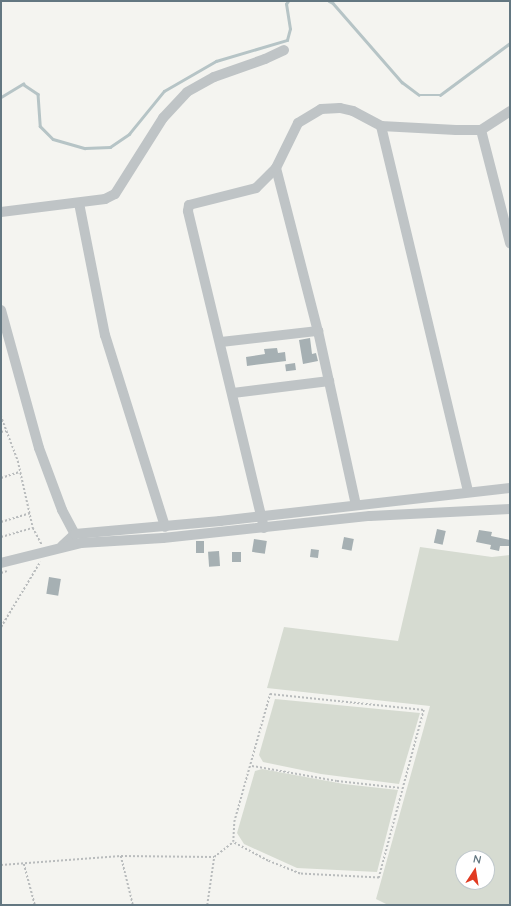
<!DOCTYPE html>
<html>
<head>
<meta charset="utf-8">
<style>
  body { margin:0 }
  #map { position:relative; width:511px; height:906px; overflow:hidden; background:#f4f4f0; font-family:Quicksand,sans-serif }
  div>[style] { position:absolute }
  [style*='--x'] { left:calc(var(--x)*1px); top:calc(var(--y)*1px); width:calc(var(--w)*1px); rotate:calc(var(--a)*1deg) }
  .green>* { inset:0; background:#d6dbd1 }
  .stream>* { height:2.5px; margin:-1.25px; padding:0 1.25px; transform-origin:1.25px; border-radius:1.25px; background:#b6c4c6 }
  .building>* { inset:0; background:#a6b0b3; transform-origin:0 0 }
  .path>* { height:1.5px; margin-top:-0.75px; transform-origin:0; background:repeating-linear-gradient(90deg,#b9bcbd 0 2px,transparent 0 4px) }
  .minor>* { height:10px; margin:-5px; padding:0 5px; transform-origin:5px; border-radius:5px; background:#bfc4c6 }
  span { translate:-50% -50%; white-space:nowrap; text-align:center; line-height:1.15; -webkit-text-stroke:4px #fff; paint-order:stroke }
  .frame { position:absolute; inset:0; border:2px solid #637781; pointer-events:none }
  .north { position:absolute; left:455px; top:850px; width:40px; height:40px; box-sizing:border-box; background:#fff; border:1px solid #c1c9cd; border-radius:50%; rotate:12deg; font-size:11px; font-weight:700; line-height:16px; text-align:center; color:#637781 }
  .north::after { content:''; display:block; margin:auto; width:14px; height:18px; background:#e13b22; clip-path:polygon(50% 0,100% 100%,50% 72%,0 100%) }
</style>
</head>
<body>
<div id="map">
  <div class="green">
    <div style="clip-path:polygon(evenodd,420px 547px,492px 557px,510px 555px,510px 905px,388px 905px,376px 899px,430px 706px,267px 688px,284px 627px,398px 641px,420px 547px,463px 858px,487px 858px,487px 882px,463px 882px,463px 858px)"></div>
    <div style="clip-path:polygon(275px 699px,420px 713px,399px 784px,321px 774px,263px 762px,259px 755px)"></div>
    <div style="clip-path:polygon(262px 769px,344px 784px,398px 790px,377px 872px,297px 868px,244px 844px,237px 833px,255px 771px)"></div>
  </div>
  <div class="stream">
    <div style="--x:329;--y:1;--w:4;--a:27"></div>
    <div style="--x:333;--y:3;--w:105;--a:48.9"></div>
    <div style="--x:402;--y:82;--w:21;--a:37"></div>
    <div style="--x:419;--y:95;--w:21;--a:0"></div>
    <div style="--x:440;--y:95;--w:87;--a:-36.6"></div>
    <div style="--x:1;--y:97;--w:26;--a:-31"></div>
    <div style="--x:23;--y:84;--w:18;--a:34"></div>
    <div style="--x:38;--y:94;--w:32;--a:86"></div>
    <div style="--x:40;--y:126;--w:18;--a:45"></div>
    <div style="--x:53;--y:139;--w:33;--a:16"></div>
    <div style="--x:85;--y:148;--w:25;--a:-2"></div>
    <div style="--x:110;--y:147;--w:23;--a:-34"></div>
    <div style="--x:129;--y:134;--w:55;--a:-50.9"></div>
    <div style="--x:164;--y:91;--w:60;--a:-30"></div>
    <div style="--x:216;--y:61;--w:74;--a:-16.5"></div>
    <div style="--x:287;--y:40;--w:11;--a:-75"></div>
    <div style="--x:290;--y:29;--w:25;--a:-99"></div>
    <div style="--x:286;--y:4;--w:4;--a:-56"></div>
  </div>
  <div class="building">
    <div style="clip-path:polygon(310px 338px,312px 354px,316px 353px,318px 361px,303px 364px,299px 340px)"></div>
    <div style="clip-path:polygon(277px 348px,278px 353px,285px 352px,286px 361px,247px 366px,246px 357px,265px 354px,264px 349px)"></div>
    <div style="left:295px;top:363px;width:7px;height:10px;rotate:82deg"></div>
    <div style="left:437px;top:529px;width:9px;height:14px;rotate:13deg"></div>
    <div style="clip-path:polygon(479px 530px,492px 532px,491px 536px,510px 540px,510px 546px,500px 546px,499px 551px,490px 549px,491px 545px,476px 542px)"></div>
    <div style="left:344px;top:537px;width:10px;height:12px;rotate:11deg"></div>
    <div style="left:254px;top:539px;width:13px;height:13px;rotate:9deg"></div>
    <div style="left:196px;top:541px;width:8px;height:12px"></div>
    <div style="left:311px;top:549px;width:8px;height:8px;rotate:7deg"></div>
    <div style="left:219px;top:551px;width:15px;height:11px;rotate:86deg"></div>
    <div style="left:232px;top:552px;width:9px;height:10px"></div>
    <div style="left:49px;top:577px;width:12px;height:17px;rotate:9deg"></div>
  </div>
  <div class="path">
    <div style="--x:1;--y:416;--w:48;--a:69.3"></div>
    <div style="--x:18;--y:461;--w:69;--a:77.4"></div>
    <div style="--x:33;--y:528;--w:19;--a:62"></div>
    <div style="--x:1;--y:432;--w:5;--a:-11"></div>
    <div style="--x:1;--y:478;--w:20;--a:-18"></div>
    <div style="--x:1;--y:522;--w:30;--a:-17"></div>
    <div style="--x:1;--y:537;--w:33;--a:-16"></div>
    <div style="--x:1;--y:573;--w:6;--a:-18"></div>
    <div style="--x:1;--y:627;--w:76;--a:-59"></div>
    <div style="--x:270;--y:694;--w:155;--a:5.9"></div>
    <div style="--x:424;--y:710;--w:174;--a:105"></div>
    <div style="--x:379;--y:878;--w:79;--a:-177.1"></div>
    <div style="--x:300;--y:874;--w:35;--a:-158"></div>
    <div style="--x:268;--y:861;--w:40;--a:-152"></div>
    <div style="--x:233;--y:842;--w:20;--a:-87"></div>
    <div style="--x:234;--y:822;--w:133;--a:-74.3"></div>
    <div style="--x:252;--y:766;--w:86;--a:10"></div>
    <div style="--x:337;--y:781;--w:64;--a:6.2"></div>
    <div style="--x:121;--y:856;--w:50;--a:76.2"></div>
    <div style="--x:24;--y:864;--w:42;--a:75"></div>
    <div style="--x:1;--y:865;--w:120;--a:-4.3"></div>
    <div style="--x:121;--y:856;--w:93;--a:0.6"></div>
    <div style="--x:214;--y:857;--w:24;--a:-38"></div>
    <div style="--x:207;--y:905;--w:49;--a:-81.7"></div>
  </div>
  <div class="minor">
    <div style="--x:381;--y:126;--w:376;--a:76.6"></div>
    <div style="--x:481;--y:130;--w:117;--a:75.6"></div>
    <div style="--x:276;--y:168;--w:168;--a:75.6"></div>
    <div style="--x:318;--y:331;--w:178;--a:77.7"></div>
    <div style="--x:79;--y:203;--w:135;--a:78.9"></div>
    <div style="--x:105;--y:335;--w:201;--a:72.6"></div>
    <div style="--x:1;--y:212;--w:105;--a:-7.1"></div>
    <div style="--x:105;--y:199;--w:11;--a:-27"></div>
    <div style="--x:115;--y:194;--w:90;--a:-57.7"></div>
    <div style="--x:163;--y:118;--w:35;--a:-47"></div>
    <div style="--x:187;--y:92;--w:31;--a:-29"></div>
    <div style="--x:214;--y:77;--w:54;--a:-19.4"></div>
    <div style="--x:265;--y:59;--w:21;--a:-25"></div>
    <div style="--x:1;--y:310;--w:143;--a:74.6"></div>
    <div style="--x:39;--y:448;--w:66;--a:69.6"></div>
    <div style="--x:62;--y:510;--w:27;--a:62"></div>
    <div style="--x:221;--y:342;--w:98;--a:-6.5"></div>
    <div style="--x:233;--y:393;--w:97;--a:-7.1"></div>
    <div style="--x:264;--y:528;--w:326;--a:-103.5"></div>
    <div style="--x:188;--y:211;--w:6;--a:-81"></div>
    <div style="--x:189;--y:205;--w:69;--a:-14.2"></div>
    <div style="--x:256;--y:188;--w:28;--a:-45"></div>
    <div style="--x:276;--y:168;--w:50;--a:-63.9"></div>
    <div style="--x:298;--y:123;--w:27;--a:-31"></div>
    <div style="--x:321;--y:109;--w:19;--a:-3"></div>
    <div style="--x:340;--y:108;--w:13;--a:13"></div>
    <div style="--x:353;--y:111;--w:32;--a:28"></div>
    <div style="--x:381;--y:126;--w:75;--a:3.1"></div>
    <div style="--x:456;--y:130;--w:25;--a:0"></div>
    <div style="--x:481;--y:130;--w:35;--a:-33"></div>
    <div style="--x:62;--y:546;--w:18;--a:-43"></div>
    <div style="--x:75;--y:534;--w:146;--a:-5.1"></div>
    <div style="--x:220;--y:521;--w:292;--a:-6.5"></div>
    <div style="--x:1;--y:563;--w:82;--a:-14"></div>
    <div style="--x:81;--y:543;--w:82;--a:-3.5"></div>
    <div style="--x:163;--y:538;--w:208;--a:-6.1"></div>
    <div style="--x:370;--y:516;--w:140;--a:-2.9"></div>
  </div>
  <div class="frame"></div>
  <div class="north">N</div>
</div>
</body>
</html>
